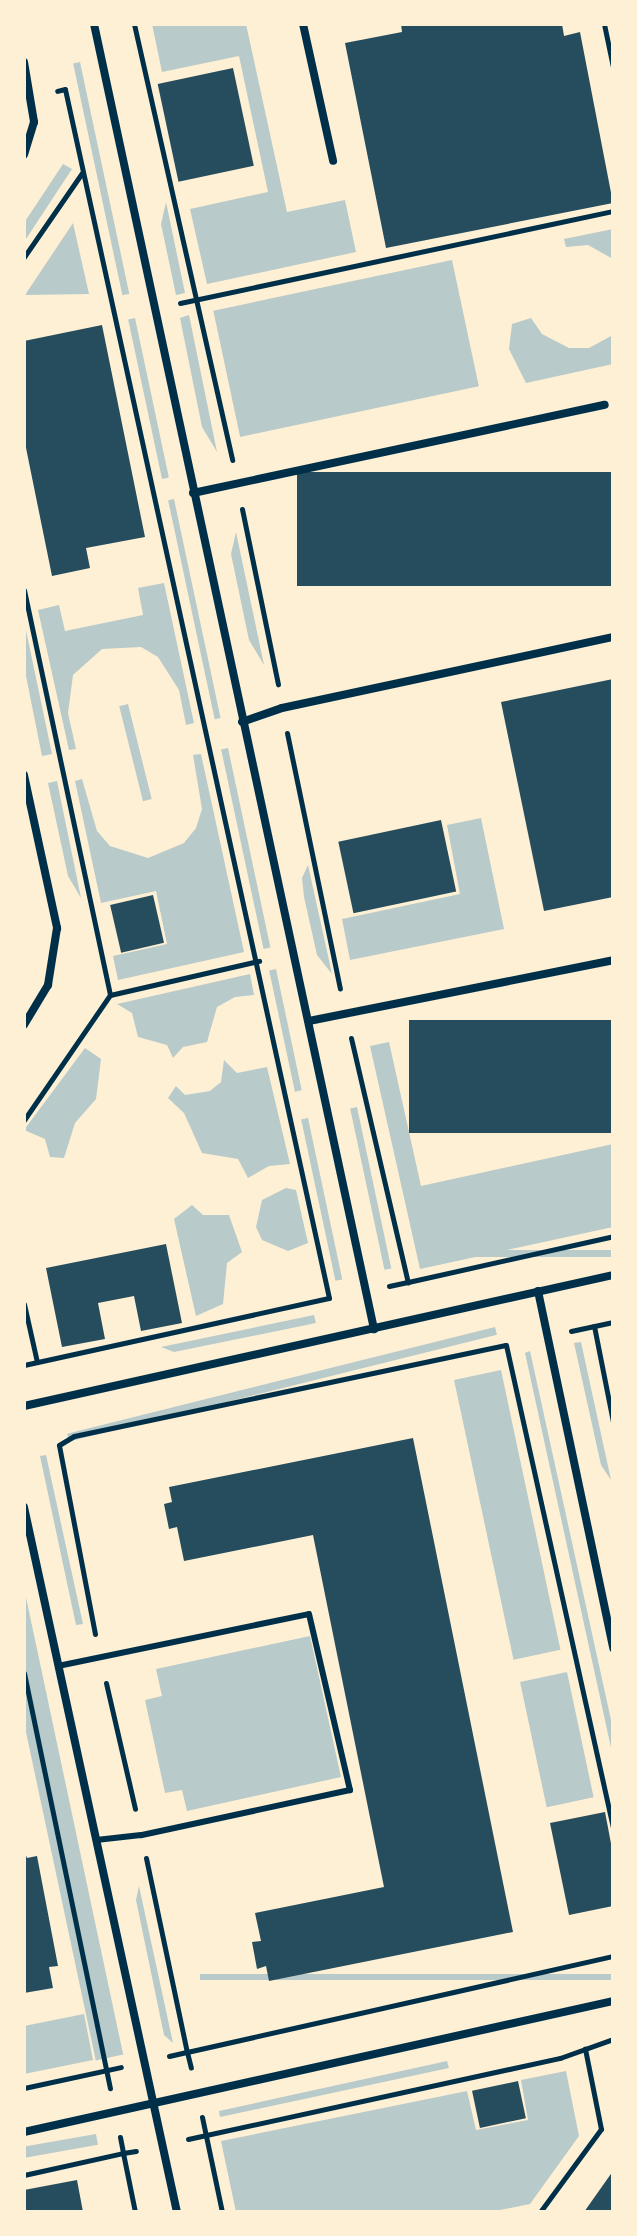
<!DOCTYPE html>
<html>
<head>
<meta charset="utf-8">
<style>
  body { margin:0 }
  #map { position:relative; width:637px; height:2236px; overflow:hidden; background:#fdf0d5; font-family:"Sofia Sans Condensed",sans-serif }
  div>[style] { position:absolute }
  [style*='--x'] { left:calc(var(--x)*1px); top:calc(var(--y)*1px); width:calc(var(--w)*1px); rotate:calc(var(--a)*1deg) }
  .green>* { inset:0; background:#b9caca; transform-origin:0 0 }
  .building>* { inset:0; background:#264d5e; transform-origin:0 0 }
  .path>* { height:5px; margin:-2.5px; padding:0 2.5px; transform-origin:2.5px; border-radius:2.5px; background:#003049 }
  .service>* { height:6px; margin:-3px; padding:0 3px; transform-origin:3px; border-radius:3px; background:#003049 }
  .minor>* { height:8px; margin:-4px; padding:0 4px; transform-origin:4px; border-radius:4px; background:#003049 }
  span { translate:-50% -50%; white-space:nowrap; text-align:center; line-height:1.15; -webkit-text-stroke:6px #fdf0d5; paint-order:stroke }
  .frame { position:absolute; inset:0; border:26px solid #fdf0d5; pointer-events:none }
</style>
</head>
<body>
<div id="map">
  <div class="green">
    <div style="clip-path:polygon(152px 24px,246px 24px,287px 212px,345px 200px,356px 252px,207px 284px,190px 209px,268px 192px,239px 56px,162px 72px)"></div>
    <div style="left:80px;top:62px;width:237px;height:7px;rotate:78deg"></div>
    <div style="clip-path:polygon(63px 164px,72px 169px,24px 242px,24px 223px)"></div>
    <div style="clip-path:polygon(166px 202px,185px 293px,176px 295px,161px 224px)"></div>
    <div style="clip-path:polygon(73px 223px,89px 294px,25px 295px)"></div>
    <div style="clip-path:polygon(613px 229px,613px 259px,588px 245px,566px 247px,564px 239px)"></div>
    <div style="left:452px;top:260px;width:129px;height:244px;rotate:78deg"></div>
    <div style="clip-path:polygon(189px 315px,217px 452px,202px 427px,180px 318px)"></div>
    <div style="left:135px;top:318px;width:163px;height:7px;rotate:78deg"></div>
    <div style="clip-path:polygon(531px 318px,542px 334px,569px 348px,589px 348px,613px 335px,613px 364px,526px 383px,509px 349px,512px 324px)"></div>
    <div style="left:174px;top:499px;width:224px;height:6px;rotate:78deg"></div>
    <div style="clip-path:polygon(236px 532px,264px 665px,249px 640px,231px 554px)"></div>
    <div style="clip-path:polygon(164px 583px,194px 723px,186px 725px,179px 690px,158px 657px,141px 647px,102px 649px,73px 675px,68px 713px,76px 749px,69px 750px,38px 610px,59px 605px,65px 631px,143px 615px,138px 588px)"></div>
    <div style="clip-path:polygon(24px 621px,52px 754px,42px 756px,24px 666px)"></div>
    <div style="left:128px;top:704px;width:98px;height:9px;rotate:76deg"></div>
    <div style="left:228px;top:748px;width:204px;height:7px;rotate:78deg"></div>
    <div style="clip-path:polygon(201px 754px,244px 952px,118px 980px,113px 956px,167px 944px,156px 891px,101px 903px,75px 781px,82px 779px,97px 831px,110px 846px,148px 858px,184px 843px,196px 828px,202px 809px,193px 755px)"></div>
    <div style="clip-path:polygon(57px 781px,81px 898px,68px 876px,48px 783px)"></div>
    <div style="clip-path:polygon(481px 818px,504px 929px,350px 960px,342px 919px,460px 894px,447px 825px)"></div>
    <div style="clip-path:polygon(308px 865px,332px 974px,317px 955px,304px 897px,302px 878px)"></div>
    <div style="left:276px;top:969px;width:124px;height:7px;rotate:78deg"></div>
    <div style="clip-path:polygon(250px 974px,254px 995px,235px 997px,217px 1007px,207px 1042px,183px 1047px,173px 1058px,167px 1045px,138px 1037px,132px 1013px,117px 1004px)"></div>
    <div style="clip-path:polygon(389px 1042px,421px 1186px,613px 1144px,613px 1227px,420px 1269px,370px 1046px)"></div>
    <div style="clip-path:polygon(85px 1048px,101px 1059px,96px 1099px,75px 1123px,64px 1158px,50px 1157px,45px 1139px,24px 1130px)"></div>
    <div style="clip-path:polygon(224px 1060px,237px 1073px,267px 1067px,290px 1164px,269px 1166px,248px 1178px,238px 1159px,202px 1153px,184px 1113px,168px 1098px,176px 1086px,185px 1095px,210px 1091px,221px 1082px)"></div>
    <div style="left:357px;top:1107px;width:165px;height:7px;rotate:78deg"></div>
    <div style="left:308px;top:1118px;width:165px;height:7px;rotate:78deg"></div>
    <div style="clip-path:polygon(286px 1188px,296px 1190px,308px 1243px,288px 1251px,262px 1240px,256px 1227px,262px 1200px)"></div>
    <div style="clip-path:polygon(192px 1205px,203px 1215px,229px 1215px,242px 1252px,227px 1263px,223px 1304px,196px 1316px,174px 1219px)"></div>
    <div style="left:613px;top:1250px;width:7px;height:192px;rotate:90deg"></div>
    <div style="clip-path:polygon(314px 1315px,316px 1323px,174px 1352px,161px 1347px)"></div>
    <div style="left:495px;top:1327px;width:8px;height:441px;rotate:76deg"></div>
    <div style="clip-path:polygon(581px 1342px,611px 1480px,601px 1465px,574px 1343px)"></div>
    <div style="clip-path:polygon(530px 1351px,613px 1729px,613px 1757px,525px 1353px)"></div>
    <div style="left:501px;top:1370px;width:286px;height:48px;rotate:78deg"></div>
    <div style="clip-path:polygon(46px 1455px,83px 1624px,76px 1625px,40px 1456px)"></div>
    <div style="left:24px;top:1588px;width:477px;height:28px;rotate:78deg"></div>
    <div style="clip-path:polygon(310px 1636px,341px 1777px,187px 1811px,182px 1790px,165px 1793px,145px 1700px,162px 1696px,156px 1669px)"></div>
    <div style="left:567px;top:1672px;width:128px;height:48px;rotate:78deg"></div>
    <div style="clip-path:polygon(139px 1886px,173px 2043px,164px 2035px,136px 1900px)"></div>
    <div style="left:613px;top:1974px;width:6px;height:413px;rotate:90deg"></div>
    <div style="clip-path:polygon(84px 2014px,93px 2060px,24px 2074px,24px 2026px)"></div>
    <div style="clip-path:polygon(447px 2061px,449px 2068px,220px 2117px,219px 2111px)"></div>
    <div style="clip-path:polygon(566px 2071px,579px 2136px,530px 2204px,491px 2212px,236px 2212px,221px 2141px,467px 2091px,476px 2130px,528px 2120px,521px 2080px)"></div>
    <div style="left:96px;top:2134px;width:11px;height:74px;rotate:80deg"></div>
  </div>
  <div class="building">
    <div style="clip-path:polygon(401px 24px,562px 24px,564px 36px,580px 32px,613px 203px,386px 248px,345px 43px,402px 32px)"></div>
    <div style="left:233px;top:68px;width:100px;height:77px;rotate:78deg"></div>
    <div style="clip-path:polygon(102px 325px,145px 537px,86px 548px,90px 568px,52px 576px,24px 438px,24px 341px)"></div>
    <div style="left:613px;top:472px;width:114px;height:316px;rotate:90deg"></div>
    <div style="clip-path:polygon(613px 679px,613px 897px,544px 911px,501px 702px)"></div>
    <div style="left:441px;top:820px;width:73px;height:105px;rotate:78deg"></div>
    <div style="left:153px;top:895px;width:49px;height:44px;rotate:77deg"></div>
    <div style="left:613px;top:1020px;width:113px;height:204px;rotate:90deg"></div>
    <div style="clip-path:polygon(166px 1244px,182px 1323px,141px 1331px,134px 1296px,98px 1303px,105px 1339px,62px 1347px,46px 1268px)"></div>
    <div style="clip-path:polygon(413px 1438px,513px 1932px,269px 1981px,266px 1966px,257px 1969px,252px 1942px,261px 1941px,255px 1913px,384px 1887px,313px 1535px,184px 1561px,177px 1527px,169px 1529px,164px 1504px,172px 1502px,169px 1487px)"></div>
    <div style="clip-path:polygon(605px 1812px,613px 1854px,613px 1906px,569px 1915px,550px 1823px)"></div>
    <div style="clip-path:polygon(24px 1850px,27px 1858px,37px 1856px,58px 1966px,49px 1967px,53px 1988px,24px 1993px)"></div>
    <div style="left:518px;top:2081px;width:38px;height:47px;rotate:78deg"></div>
    <div style="clip-path:polygon(613px 2171px,613px 2212px,584px 2212px)"></div>
    <div style="clip-path:polygon(77px 2180px,83px 2212px,24px 2212px,24px 2190px)"></div>
  </div>
  <div class="path">
    <div style="--x:134;--y:24;--w:447;--a:77.3"></div>
    <div style="--x:604;--y:24;--w:44;--a:78.2"></div>
    <div style="--x:24;--y:257;--w:102;--a:-55.4"></div>
    <div style="--x:180;--y:303;--w:443;--a:-12"></div>
    <div style="--x:242;--y:509;--w:179;--a:78.4"></div>
    <div style="--x:24;--y:590;--w:414;--a:78"></div>
    <div style="--x:110;--y:995;--w:153;--a:-12.9"></div>
    <div style="--x:287;--y:733;--w:261;--a:78.3"></div>
    <div style="--x:351;--y:1038;--w:251;--a:76.9"></div>
    <div style="--x:408;--y:1282;--w:210;--a:-12.6"></div>
    <div style="--x:24;--y:1120;--w:152;--a:-55.5"></div>
    <div style="--x:389;--y:1286;--w:19;--a:-12"></div>
    <div style="--x:24;--y:1304;--w:59;--a:77.4"></div>
    <div style="--x:594;--y:1326;--w:98;--a:78.8"></div>
    <div style="--x:571;--y:1331;--w:43;--a:-12.1"></div>
    <div style="--x:24;--y:1365;--w:312;--a:-12.4"></div>
    <div style="--x:329;--y:1298;--w:1237;--a:-102.32"></div>
    <div style="--x:65;--y:89;--w:8;--a:166"></div>
    <div style="--x:95;--y:1634;--w:192;--a:-100.8"></div>
    <div style="--x:59;--y:1445;--w:17;--a:-31"></div>
    <div style="--x:74;--y:1436;--w:441;--a:-11.9"></div>
    <div style="--x:506;--y:1345;--w:496;--a:77.5"></div>
    <div style="--x:24;--y:1673;--w:424;--a:78.3"></div>
    <div style="--x:106;--y:1683;--w:129;--a:77"></div>
    <div style="--x:146;--y:1858;--w:198;--a:78.1"></div>
    <div style="--x:187;--y:2052;--w:437;--a:-12.7"></div>
    <div style="--x:169;--y:2056;--w:18;--a:-13"></div>
    <div style="--x:187;--y:2052;--w:16;--a:76"></div>
    <div style="--x:24;--y:2088;--w:99;--a:-12.2"></div>
    <div style="--x:202;--y:2117;--w:97;--a:78.1"></div>
    <div style="--x:120;--y:2137;--w:16;--a:79"></div>
    <div style="--x:123;--y:2153;--w:13;--a:-9"></div>
    <div style="--x:188;--y:2139;--w:381;--a:-12.3"></div>
    <div style="--x:560;--y:2058;--w:56;--a:-19.7"></div>
    <div style="--x:24;--y:2175;--w:101;--a:-12.5"></div>
    <div style="--x:123;--y:2153;--w:60;--a:78.5"></div>
    <div style="--x:540;--y:2212;--w:103;--a:-53.7"></div>
    <div style="--x:601;--y:2129;--w:82;--a:-101.3"></div>
  </div>
  <div class="service">
    <div style="--x:58;--y:1666;--w:256;--a:-11.7"></div>
    <div style="--x:309;--y:1614;--w:181;--a:76.9"></div>
    <div style="--x:350;--y:1790;--w:214;--a:167.8"></div>
    <div style="--x:141;--y:1835;--w:45;--a:173.7"></div>
  </div>
  <div class="minor">
    <div style="--x:94;--y:24;--w:1335;--a:77.89"></div>
    <div style="--x:303;--y:24;--w:140;--a:77.6"></div>
    <div style="--x:24;--y:62;--w:61;--a:80.5"></div>
    <div style="--x:34;--y:122;--w:34;--a:107"></div>
    <div style="--x:193;--y:493;--w:421;--a:-12.1"></div>
    <div style="--x:242;--y:722;--w:42;--a:-19.3"></div>
    <div style="--x:282;--y:708;--w:339;--a:-12.1"></div>
    <div style="--x:24;--y:775;--w:157;--a:77.8"></div>
    <div style="--x:57;--y:928;--w:58;--a:99"></div>
    <div style="--x:48;--y:985;--w:47;--a:121"></div>
    <div style="--x:309;--y:1021;--w:310;--a:-11.3"></div>
    <div style="--x:538;--y:1291;--w:365;--a:78.1"></div>
    <div style="--x:24;--y:1406;--w:603;--a:-12.54"></div>
    <div style="--x:24;--y:1507;--w:721;--a:77.76"></div>
    <div style="--x:24;--y:2132;--w:603;--a:-12.54"></div>
  </div>
  <div class="frame"></div>
</div>
</body>
</html>
